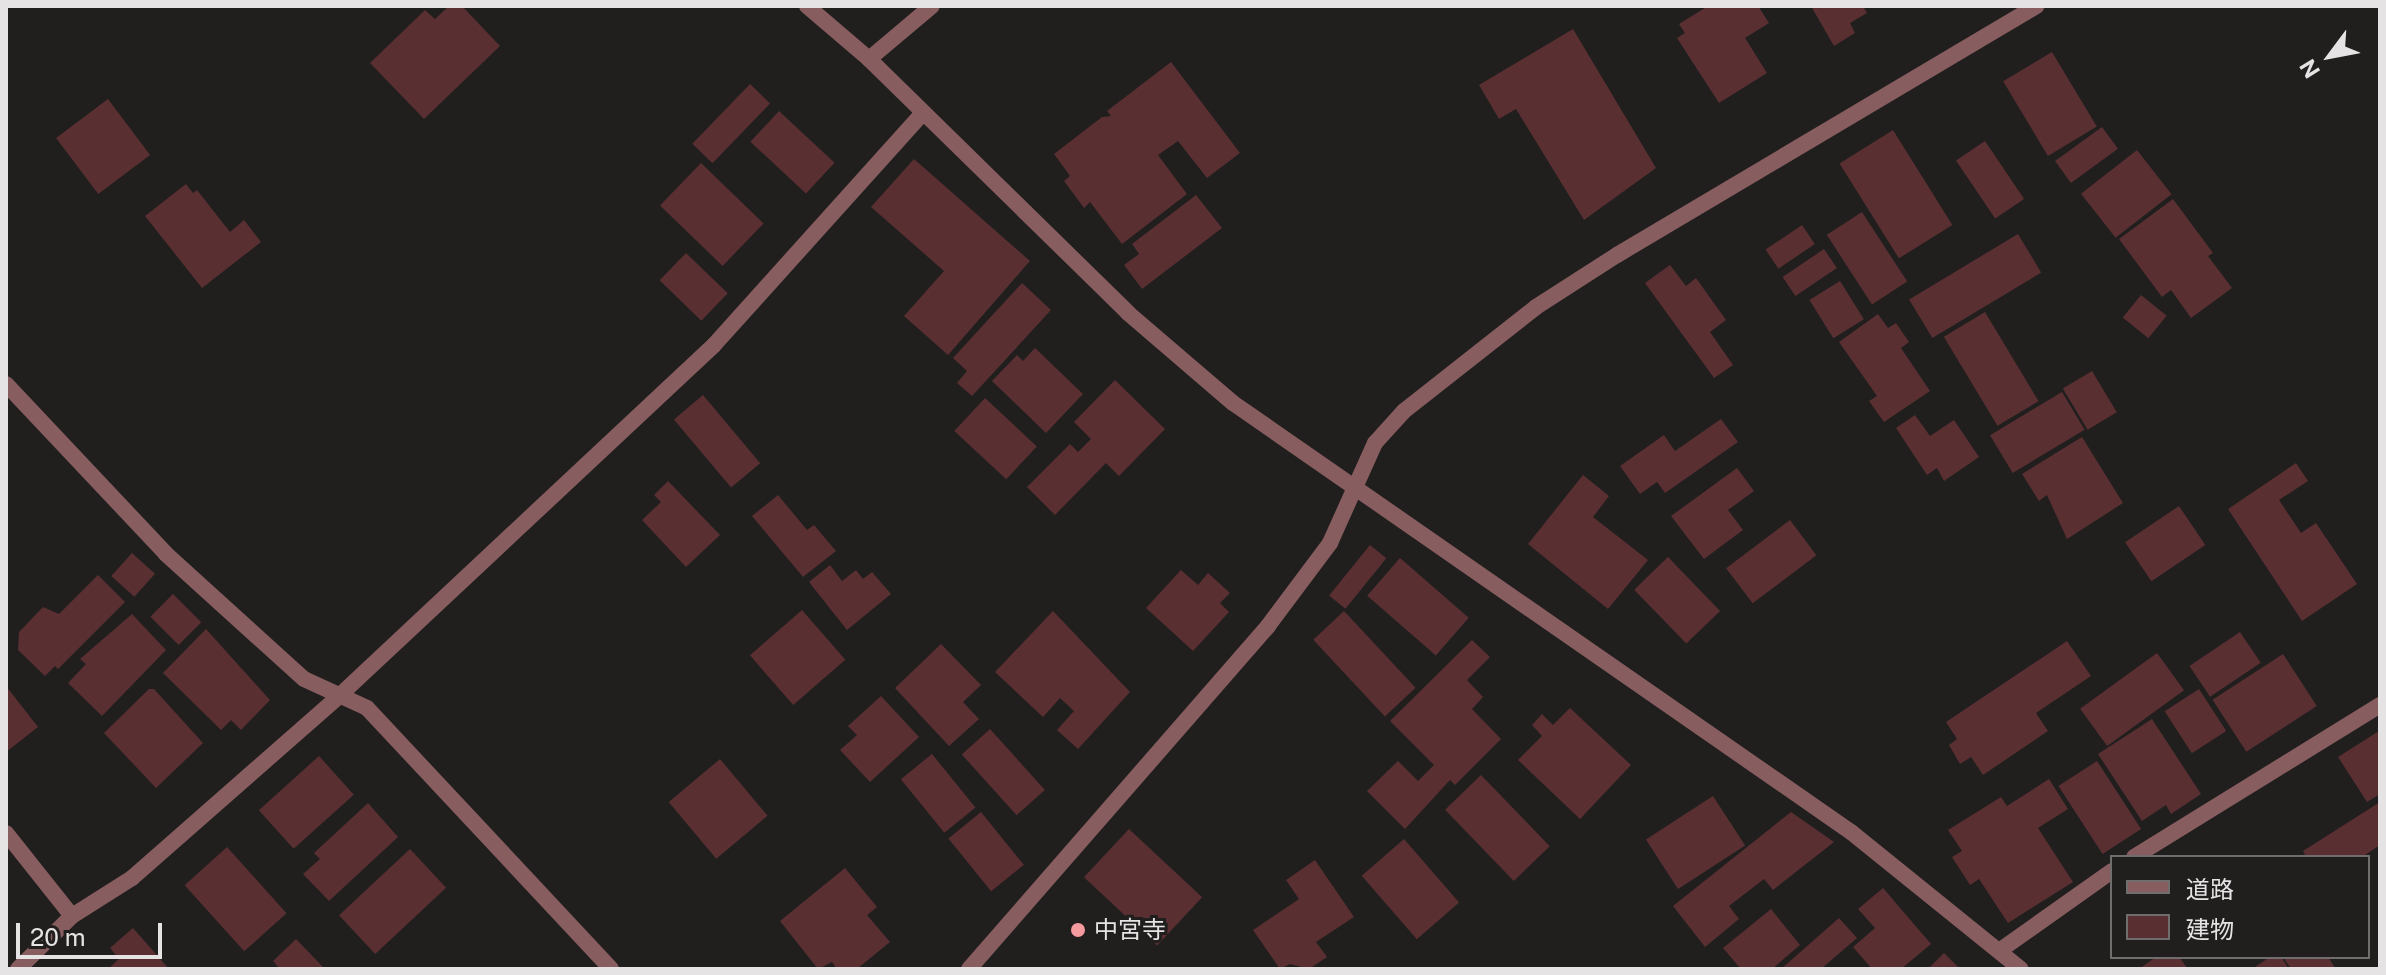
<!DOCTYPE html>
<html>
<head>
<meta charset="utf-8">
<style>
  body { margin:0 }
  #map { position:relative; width:2386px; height:975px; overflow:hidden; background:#211e1e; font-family:"Public Sans","Noto Sans JP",sans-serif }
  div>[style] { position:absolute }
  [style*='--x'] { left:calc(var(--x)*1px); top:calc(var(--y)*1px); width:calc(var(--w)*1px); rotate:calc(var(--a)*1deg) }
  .building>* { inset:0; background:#592f32; transform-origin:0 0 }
  .minor>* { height:16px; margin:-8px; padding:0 8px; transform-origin:8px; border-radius:8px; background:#875d5f }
  .dots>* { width:22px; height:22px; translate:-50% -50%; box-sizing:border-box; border:4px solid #211e1e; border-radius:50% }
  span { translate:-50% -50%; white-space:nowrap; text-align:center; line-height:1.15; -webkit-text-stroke:6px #211e1e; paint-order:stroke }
  .poi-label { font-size:24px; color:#e5e3e3 }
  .left { translate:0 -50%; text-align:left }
  .frame { position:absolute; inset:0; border:8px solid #e5e3e3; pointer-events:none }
  .legend { position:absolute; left:2110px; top:855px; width:260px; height:104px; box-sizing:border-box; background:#211e1e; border:2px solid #6f6d6d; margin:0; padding:10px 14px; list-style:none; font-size:24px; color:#e5e3e3 }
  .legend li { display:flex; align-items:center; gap:16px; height:40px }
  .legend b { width:40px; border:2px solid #6f6d6d }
  .north { position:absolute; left:2290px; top:16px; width:80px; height:80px; -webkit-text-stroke:6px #211e1e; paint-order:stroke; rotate:238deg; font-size:22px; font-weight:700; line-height:32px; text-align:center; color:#e5e3e3 }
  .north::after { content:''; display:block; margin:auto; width:28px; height:36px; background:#e5e3e3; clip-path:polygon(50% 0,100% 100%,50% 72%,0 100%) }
  .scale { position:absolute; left:16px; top:923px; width:146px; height:36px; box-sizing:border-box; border:4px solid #e5e3e3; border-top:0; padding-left:10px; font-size:24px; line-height:28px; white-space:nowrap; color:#e5e3e3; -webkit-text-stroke:6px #211e1e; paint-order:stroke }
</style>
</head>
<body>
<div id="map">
  <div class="building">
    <div style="clip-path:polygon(449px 6px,462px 6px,500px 46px,424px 119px,370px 63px,425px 10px,435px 19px)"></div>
    <div style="clip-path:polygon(1708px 6px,1758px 6px,1769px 23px,1745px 38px,1767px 73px,1719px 103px,1677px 38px,1685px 33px,1679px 24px)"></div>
    <div style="clip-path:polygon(1811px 6px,1863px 6px,1867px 13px,1850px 23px,1855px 33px,1834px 46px)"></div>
    <div style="clip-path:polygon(1573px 29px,1656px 168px,1584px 220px,1516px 109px,1499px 119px,1479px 85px)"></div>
    <div style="left:2052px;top:52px;width:87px;height:57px;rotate:59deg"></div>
    <div style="clip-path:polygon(1171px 62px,1240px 153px,1207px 178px,1178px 141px,1158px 155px,1187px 194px,1122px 244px,1090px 202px,1084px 208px,1064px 181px,1070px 176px,1054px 154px,1102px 117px,1111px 116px,1107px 111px)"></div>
    <div style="left:750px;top:84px;width:28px;height:83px;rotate:44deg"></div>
    <div style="left:108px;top:99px;width:70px;height:65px;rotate:53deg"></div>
    <div style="left:779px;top:111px;width:76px;height:42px;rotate:43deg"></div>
    <div style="left:2102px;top:127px;width:27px;height:58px;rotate:54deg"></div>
    <div style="left:1893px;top:130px;width:112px;height:63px;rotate:58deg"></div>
    <div style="left:1985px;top:141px;width:70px;height:35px;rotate:56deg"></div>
    <div style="left:2137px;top:150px;width:56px;height:71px;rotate:52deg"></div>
    <div style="clip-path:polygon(914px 159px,1030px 261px,948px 355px,904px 316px,944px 271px,871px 207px)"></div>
    <div style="left:701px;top:163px;width:87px;height:59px;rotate:44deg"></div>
    <div style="clip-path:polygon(186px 184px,193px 193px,197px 190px,230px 232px,244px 220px,261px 242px,202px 288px,145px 216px)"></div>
    <div style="clip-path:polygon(1196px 195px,1222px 228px,1142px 289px,1124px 265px,1139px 254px,1132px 244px)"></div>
    <div style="clip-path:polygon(2173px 199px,2213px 253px,2208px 256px,2232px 288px,2191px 318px,2171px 290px,2162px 297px,2119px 239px)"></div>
    <div style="left:1862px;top:212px;width:83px;height:42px;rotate:57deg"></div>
    <div style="left:1802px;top:225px;width:23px;height:44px;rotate:56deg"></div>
    <div style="left:2018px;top:234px;width:45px;height:127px;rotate:59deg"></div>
    <div style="left:1824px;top:249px;width:23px;height:50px;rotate:56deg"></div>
    <div style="left:686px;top:253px;width:58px;height:38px;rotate:44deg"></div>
    <div style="clip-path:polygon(1670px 265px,1686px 286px,1696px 278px,1726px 320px,1710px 332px,1733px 365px,1714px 378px,1645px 283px)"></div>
    <div style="left:1840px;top:281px;width:45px;height:36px;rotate:58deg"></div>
    <div style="clip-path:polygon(1022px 283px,1051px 310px,972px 396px,957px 383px,967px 371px,953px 358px)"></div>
    <div style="left:2141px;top:295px;width:33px;height:29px;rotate:39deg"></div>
    <div style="left:1985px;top:312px;width:104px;height:48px;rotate:59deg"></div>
    <div style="clip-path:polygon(1878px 314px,1888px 328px,1896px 323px,1909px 342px,1901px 348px,1930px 391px,1884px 422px,1869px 401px,1877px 396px,1839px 342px)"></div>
    <div style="clip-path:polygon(1035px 348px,1083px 394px,1046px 433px,992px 381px,1017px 355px,1023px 361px)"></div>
    <div style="left:2092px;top:371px;width:48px;height:34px;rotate:59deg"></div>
    <div style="clip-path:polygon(1115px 380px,1165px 429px,1119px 476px,1106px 463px,1055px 515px,1027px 487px,1070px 444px,1078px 452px,1091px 439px,1074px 422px)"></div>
    <div style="left:2062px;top:392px;width:44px;height:84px;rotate:59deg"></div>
    <div style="left:703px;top:395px;width:89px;height:38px;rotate:50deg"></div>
    <div style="left:985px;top:398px;width:71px;height:45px;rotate:43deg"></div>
    <div style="clip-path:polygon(1915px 415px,1930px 436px,1954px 420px,1979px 457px,1944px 481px,1937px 468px,1927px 475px,1896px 428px)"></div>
    <div style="clip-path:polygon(1721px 419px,1738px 442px,1665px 493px,1657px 482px,1640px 494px,1620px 466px,1664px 435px,1675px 451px)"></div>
    <div style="clip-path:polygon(2082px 437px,2123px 503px,2067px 539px,2047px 495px,2039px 501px,2022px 474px)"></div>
    <div style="clip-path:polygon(2296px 463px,2308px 481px,2279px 500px,2301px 533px,2316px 523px,2357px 584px,2302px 621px,2228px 509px)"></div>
    <div style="clip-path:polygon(1737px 468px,1754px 491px,1728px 510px,1743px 530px,1704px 559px,1671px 516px)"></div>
    <div style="clip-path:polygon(1583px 475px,1609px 496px,1593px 517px,1648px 560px,1608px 609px,1528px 544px)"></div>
    <div style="clip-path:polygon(668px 481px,720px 535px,686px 567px,642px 520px,661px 502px,654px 495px)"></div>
    <div style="clip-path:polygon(778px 495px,807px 530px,814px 525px,836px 551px,803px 577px,752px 516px)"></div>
    <div style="left:2179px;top:506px;width:47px;height:65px;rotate:56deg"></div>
    <div style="left:1790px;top:520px;width:44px;height:80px;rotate:53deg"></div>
    <div style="left:1370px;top:545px;width:21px;height:65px;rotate:39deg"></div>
    <div style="left:132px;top:553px;width:31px;height:31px;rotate:42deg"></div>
    <div style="left:1668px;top:557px;width:75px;height:47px;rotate:46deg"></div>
    <div style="left:1400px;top:558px;width:91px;height:50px;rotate:41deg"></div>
    <div style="clip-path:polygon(830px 565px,842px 581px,856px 570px,863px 579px,872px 572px,891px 594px,847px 630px,809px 582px)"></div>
    <div style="clip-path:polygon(1181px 570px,1198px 585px,1208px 573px,1230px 593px,1220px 603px,1229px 612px,1193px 651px,1146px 608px)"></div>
    <div style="clip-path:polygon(98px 575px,125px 602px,58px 669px,55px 666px,45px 676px,18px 650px,19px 632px,43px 607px,59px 614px)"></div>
    <div style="left:173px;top:594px;width:40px;height:32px;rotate:45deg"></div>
    <div style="left:802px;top:610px;width:66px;height:69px;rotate:49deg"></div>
    <div style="clip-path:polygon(1053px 611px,1130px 692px,1078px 749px,1057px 730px,1074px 711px,1060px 698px,1043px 717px,995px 672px)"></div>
    <div style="left:1344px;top:611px;width:105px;height:42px;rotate:47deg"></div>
    <div style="clip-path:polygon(132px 614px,166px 650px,102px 716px,68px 683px,86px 664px,80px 659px)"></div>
    <div style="clip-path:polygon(206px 629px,270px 700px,241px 730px,231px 720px,221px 730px,163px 673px)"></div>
    <div style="left:2240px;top:632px;width:37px;height:61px;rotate:56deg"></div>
    <div style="clip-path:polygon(1472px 640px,1490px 657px,1467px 680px,1483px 697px,1472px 709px,1501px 739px,1455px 785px,1450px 780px,1405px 829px,1367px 791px,1398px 761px,1418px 781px,1434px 765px,1390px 721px)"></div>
    <div style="clip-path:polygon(2067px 641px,2091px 676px,2036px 713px,2048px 731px,1983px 775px,1971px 757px,1960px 764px,1949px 745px,1957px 739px,1946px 722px)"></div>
    <div style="clip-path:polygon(941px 644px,981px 685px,963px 702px,979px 719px,949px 746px,895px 688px)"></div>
    <div style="left:2157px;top:653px;width:46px;height:95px;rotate:54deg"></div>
    <div style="left:2283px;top:654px;width:62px;height:84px;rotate:57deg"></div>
    <div style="clip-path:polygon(6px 686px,38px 727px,6px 752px)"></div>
    <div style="clip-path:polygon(149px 689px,154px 689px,203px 743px,156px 788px,104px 733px)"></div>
    <div style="left:2199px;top:689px;width:50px;height:41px;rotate:57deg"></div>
    <div style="clip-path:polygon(881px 696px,919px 737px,870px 782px,840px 750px,857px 735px,848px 726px)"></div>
    <div style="clip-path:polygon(1570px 708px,1631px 765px,1580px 819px,1518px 760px,1542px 736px,1532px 725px,1542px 714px,1553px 725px)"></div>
    <div style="clip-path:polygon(2152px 719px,2201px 794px,2171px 814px,2166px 805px,2142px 821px,2098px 754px)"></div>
    <div style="left:990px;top:729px;width:82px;height:38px;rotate:48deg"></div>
    <div style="clip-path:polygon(2379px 731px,2380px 794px,2367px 802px,2338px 757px)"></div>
    <div style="left:932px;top:754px;width:69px;height:40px;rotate:51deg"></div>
    <div style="left:319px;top:756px;width:52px;height:81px;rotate:48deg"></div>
    <div style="left:720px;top:759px;width:74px;height:67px;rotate:50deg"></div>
    <div style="left:2097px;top:761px;width:81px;height:46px;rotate:57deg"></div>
    <div style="left:1481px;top:775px;width:99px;height:50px;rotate:46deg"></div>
    <div style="clip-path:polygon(2049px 779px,2068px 809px,2038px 828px,2073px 882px,2008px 923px,1979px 879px,1970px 885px,1952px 857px,1962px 851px,1948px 830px,2001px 797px,2007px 806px)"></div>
    <div style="left:1713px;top:796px;width:59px;height:80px;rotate:57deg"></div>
    <div style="clip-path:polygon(2380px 802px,2380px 845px,2362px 857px,2306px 857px,2303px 851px)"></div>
    <div style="clip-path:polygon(368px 803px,398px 837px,329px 901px,303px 874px,320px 859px,314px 853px)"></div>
    <div style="left:981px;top:812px;width:68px;height:42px;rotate:51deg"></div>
    <div style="clip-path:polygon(1791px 812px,1834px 842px,1773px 890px,1764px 879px,1729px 906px,1739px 919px,1705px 947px,1673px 906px)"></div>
    <div style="left:1129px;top:829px;width:100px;height:66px;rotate:43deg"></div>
    <div style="left:1404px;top:839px;width:84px;height:56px;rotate:49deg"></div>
    <div style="left:227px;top:847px;width:89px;height:57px;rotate:48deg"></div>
    <div style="left:410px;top:849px;width:53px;height:97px;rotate:47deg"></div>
    <div style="clip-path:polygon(1315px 860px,1354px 917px,1316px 942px,1327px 957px,1309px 969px,1290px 964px,1280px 969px,1253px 930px,1299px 899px,1286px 880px)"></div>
    <div style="clip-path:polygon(845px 868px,877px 907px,867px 915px,890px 942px,857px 969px,837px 969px,832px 962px,818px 969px,780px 921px)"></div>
    <div style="clip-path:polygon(1883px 888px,1931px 944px,1901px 969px,1872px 969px,1853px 947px,1875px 928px,1858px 909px)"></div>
    <div style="clip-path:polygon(1771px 909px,1800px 945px,1772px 969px,1741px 969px,1723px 948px)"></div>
    <div style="clip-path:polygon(1839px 918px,1857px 938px,1821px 969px,1781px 969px)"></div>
    <div style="clip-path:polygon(133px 928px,169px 969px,108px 969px,119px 959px,110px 948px)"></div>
    <div style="clip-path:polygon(296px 939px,325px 969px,280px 969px,273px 961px)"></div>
    <div style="clip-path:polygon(1944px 953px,1960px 969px,1928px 969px)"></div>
    <div style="clip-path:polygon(2156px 957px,2179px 957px,2188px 969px,2139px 969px)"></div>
    <div style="clip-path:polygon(2270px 957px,2281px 957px,2289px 969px,2252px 969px)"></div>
    <div style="clip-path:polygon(2283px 957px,2328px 957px,2336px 969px,2291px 969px)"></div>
  </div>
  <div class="minor">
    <div style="--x:807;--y:6;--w:82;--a:40.5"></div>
    <div style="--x:869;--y:59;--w:363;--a:44.4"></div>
    <div style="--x:1128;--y:313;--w:138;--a:40.6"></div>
    <div style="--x:1233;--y:403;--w:752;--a:34.77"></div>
    <div style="--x:1851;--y:832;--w:218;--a:38.9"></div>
    <div style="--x:869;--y:59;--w:82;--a:-40.1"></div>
    <div style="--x:6;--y:384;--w:233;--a:46.7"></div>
    <div style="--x:166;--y:554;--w:186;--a:42.2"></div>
    <div style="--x:304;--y:679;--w:69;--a:24.7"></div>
    <div style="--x:367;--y:708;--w:357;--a:46.9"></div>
    <div style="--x:6;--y:833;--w:106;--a:51.5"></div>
    <div style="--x:2134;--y:857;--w:289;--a:-31.7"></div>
    <div style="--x:1999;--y:951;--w:138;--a:-35.3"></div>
    <div style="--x:18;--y:969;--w:76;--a:-44.5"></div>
    <div style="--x:72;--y:916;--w:71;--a:-32.3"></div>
    <div style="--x:132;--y:878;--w:274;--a:-41.3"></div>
    <div style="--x:338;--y:697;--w:515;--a:-43.11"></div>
    <div style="--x:714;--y:345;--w:312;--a:-48"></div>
    <div style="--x:969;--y:969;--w:455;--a:-48.9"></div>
    <div style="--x:1268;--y:626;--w:104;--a:-53.2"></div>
    <div style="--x:1330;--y:543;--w:110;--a:-65.8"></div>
    <div style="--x:1375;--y:443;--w:43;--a:-47.8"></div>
    <div style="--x:1404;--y:411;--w:168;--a:-38.2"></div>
    <div style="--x:1536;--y:307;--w:96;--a:-32.7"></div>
    <div style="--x:1617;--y:255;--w:488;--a:-30.7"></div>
  </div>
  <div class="dots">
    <div style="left:1078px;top:930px;background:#f59b9f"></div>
  </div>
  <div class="poi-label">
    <span class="left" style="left:1094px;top:930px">中宮寺</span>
  </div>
  <div class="frame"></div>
  <ul class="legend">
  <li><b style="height:10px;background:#875d5f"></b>道路</li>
  <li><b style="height:22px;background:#592f32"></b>建物</li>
  </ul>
  <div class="north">N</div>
  <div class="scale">20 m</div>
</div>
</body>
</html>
